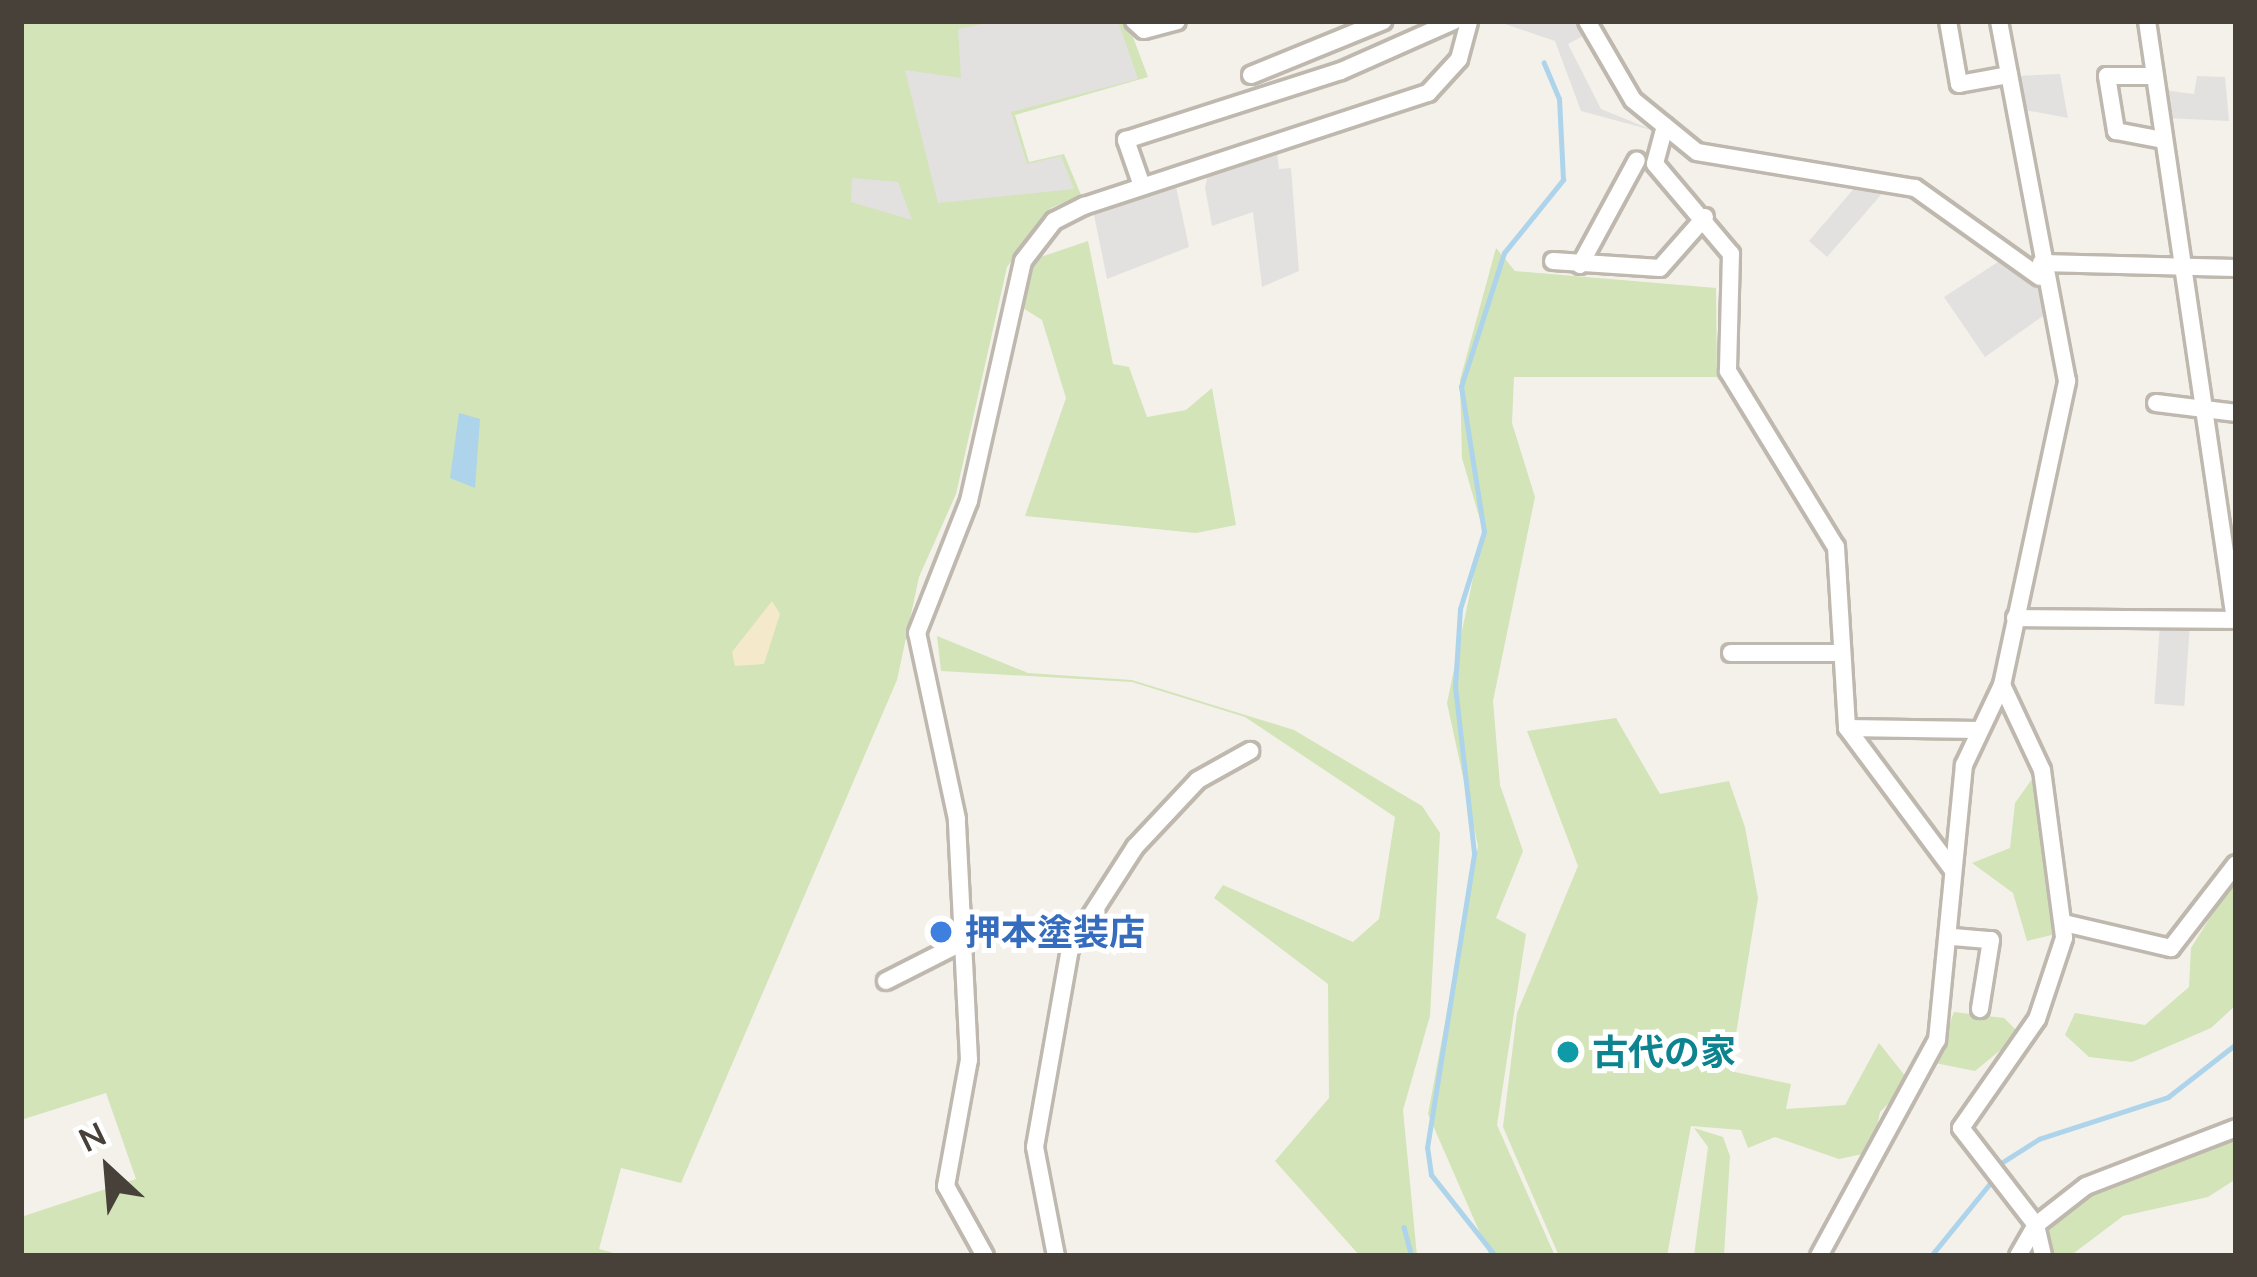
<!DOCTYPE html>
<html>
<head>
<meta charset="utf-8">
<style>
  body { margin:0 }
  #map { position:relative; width:2257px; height:1277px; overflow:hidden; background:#f4f1eb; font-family:Mulish,"Noto Sans JP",sans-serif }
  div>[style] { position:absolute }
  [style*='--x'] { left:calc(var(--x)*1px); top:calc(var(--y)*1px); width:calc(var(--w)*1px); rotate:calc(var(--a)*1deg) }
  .green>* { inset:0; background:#d2e4b8 }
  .sand>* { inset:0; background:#f4eacb }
  .parking>* { inset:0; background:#e3e1df; transform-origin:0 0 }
  .water>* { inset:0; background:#add4ea }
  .stream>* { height:4.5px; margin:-2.25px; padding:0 2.25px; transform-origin:2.25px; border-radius:2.25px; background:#add4ea }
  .roads { filter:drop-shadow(3px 0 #bfb8ae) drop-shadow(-3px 0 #bfb8ae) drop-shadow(0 3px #bfb8ae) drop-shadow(0 -3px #bfb8ae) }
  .minor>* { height:16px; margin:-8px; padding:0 8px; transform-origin:8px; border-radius:8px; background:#fff }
  .dots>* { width:33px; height:33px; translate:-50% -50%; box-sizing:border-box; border:6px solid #fff; border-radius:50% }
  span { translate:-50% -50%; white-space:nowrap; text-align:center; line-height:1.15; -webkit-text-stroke:10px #fff; paint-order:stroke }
  .shop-label { font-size:36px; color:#366cbe; font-weight:700 }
  .left { translate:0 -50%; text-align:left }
  .culture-label { font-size:36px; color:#0d838f; font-weight:700 }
  .frame { position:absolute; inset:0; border:24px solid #474139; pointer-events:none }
  .north { position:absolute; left:48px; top:1109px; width:120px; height:120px; -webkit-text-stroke:9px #fff; paint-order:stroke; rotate:334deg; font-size:33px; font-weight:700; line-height:48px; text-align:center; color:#474139 }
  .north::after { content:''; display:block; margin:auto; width:42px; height:54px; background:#474139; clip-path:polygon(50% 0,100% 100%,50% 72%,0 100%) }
</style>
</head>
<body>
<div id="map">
  <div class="green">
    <div style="clip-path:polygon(21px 21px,1127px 21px,1148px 77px,1015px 115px,1029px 162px,1064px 154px,1081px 195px,1051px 208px,1007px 267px,956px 494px,919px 577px,897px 680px,681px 1183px,621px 1168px,599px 1249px,625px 1256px,21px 1256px,21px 1217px,136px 1179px,106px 1093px,21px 1120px)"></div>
    <div style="clip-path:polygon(1088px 241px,1113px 364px,1129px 367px,1147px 417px,1186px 410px,1212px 388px,1236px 525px,1196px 533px,1025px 516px,1066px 398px,1042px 320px,1018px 305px,1029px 261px)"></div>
    <div style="clip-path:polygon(1496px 248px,1515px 271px,1716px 288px,1717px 377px,1514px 377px,1512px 423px,1535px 497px,1493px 701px,1500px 785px,1523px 851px,1496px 918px,1526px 934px,1497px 1125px,1555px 1256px,1490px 1256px,1428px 1114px,1478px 846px,1447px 703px,1483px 530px,1462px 458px,1460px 380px)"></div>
    <div style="clip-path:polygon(937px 636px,1028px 673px,1132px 680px,1294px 730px,1422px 806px,1440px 833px,1430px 1016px,1403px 1110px,1417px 1256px,1360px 1256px,1275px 1161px,1329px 1098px,1328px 984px,1214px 898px,1223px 885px,1353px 942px,1379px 919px,1395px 817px,1245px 717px,1132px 682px,941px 671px)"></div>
    <div style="clip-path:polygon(1616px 718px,1660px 794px,1729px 781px,1745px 827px,1758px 898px,1730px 1071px,1791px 1084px,1786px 1109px,1845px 1105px,1879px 1043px,1910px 1082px,1880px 1112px,1872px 1152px,1839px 1159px,1775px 1137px,1748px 1148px,1741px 1130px,1691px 1126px,1667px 1256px,1559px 1256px,1503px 1127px,1517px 1013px,1578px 866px,1527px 731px)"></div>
    <div style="clip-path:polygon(2032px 779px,2058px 919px,2056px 934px,2027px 941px,2013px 893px,1972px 863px,2010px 848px,2015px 803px)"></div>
    <div style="clip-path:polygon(2236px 876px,2236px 1005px,2211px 1028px,2132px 1062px,2089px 1057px,2065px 1035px,2075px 1013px,2145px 1025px,2189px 987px,2191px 948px)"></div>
    <div style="clip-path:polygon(1954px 1012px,2004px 1018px,2020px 1034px,1975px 1071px,1935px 1063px)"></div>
    <div style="clip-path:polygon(1694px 1128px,1723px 1137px,1730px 1156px,1724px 1256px,1694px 1256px,1708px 1147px)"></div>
    <div style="clip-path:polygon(2236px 1136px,2236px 1179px,2208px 1197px,2123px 1216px,2070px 1256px,2022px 1256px,2088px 1190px)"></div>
  </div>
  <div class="sand">
    <div style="clip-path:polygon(772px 601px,780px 614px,764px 664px,735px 666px,732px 652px)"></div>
  </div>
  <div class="parking">
    <div style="clip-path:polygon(998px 21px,1118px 21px,1138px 79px,1011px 112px,1027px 164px,1061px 156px,1074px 189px,938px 203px,905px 70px,961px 78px,958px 29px)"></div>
    <div style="clip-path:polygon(1580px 21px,1591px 32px,1568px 44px,1601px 109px,1655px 131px,1581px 111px,1555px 41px,1505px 24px)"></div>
    <div style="clip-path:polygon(2060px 74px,2068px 118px,2020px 109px,2014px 76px)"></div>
    <div style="clip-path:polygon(2197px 76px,2225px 77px,2229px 121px,2166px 118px,2163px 90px,2194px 94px)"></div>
    <div style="clip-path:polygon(1276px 145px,1279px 169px,1291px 168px,1299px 271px,1262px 287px,1253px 212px,1212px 226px,1205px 187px,1210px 166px,1261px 159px)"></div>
    <div style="clip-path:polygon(1174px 177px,1189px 247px,1107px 279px,1093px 210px)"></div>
    <div style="clip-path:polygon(852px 178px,898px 182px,912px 220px,851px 202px)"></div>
    <div style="clip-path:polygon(1857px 185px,1886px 189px,1827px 257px,1809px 241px)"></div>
    <div style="clip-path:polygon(1998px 262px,2037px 287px,2047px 313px,1985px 357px,1944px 297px)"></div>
    <div style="left:2160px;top:623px;width:30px;height:81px;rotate:4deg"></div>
  </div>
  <div class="water">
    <div style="clip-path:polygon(459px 413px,480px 419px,475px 488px,450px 478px)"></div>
  </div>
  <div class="stream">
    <div style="--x:1995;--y:1167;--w:52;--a:-32.5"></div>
    <div style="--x:2039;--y:1139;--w:136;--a:-18"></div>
    <div style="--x:2168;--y:1097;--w:86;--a:-37.9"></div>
    <div style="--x:1404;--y:1227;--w:30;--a:75"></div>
    <div style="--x:1495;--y:1256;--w:103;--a:-128.3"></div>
    <div style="--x:1431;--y:1175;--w:27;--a:-98"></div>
    <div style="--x:1427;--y:1148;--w:299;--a:-80.9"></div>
    <div style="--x:1474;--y:853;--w:167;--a:-96.5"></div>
    <div style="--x:1455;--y:687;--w:78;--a:-86.3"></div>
    <div style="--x:1460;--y:609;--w:81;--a:-72.7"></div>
    <div style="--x:1484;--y:532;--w:147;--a:-99"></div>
    <div style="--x:1461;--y:387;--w:141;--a:-72.2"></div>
    <div style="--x:1504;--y:253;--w:94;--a:-51.1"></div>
    <div style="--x:1563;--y:180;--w:81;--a:-92.8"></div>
    <div style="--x:1559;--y:99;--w:39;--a:-113"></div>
    <div style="--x:1931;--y:1256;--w:97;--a:-50.9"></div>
  </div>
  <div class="roads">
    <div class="minor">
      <div style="--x:1134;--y:21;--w:13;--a:42"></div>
      <div style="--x:1144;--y:30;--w:34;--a:-15"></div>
      <div style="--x:1587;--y:21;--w:91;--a:59.8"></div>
      <div style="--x:1633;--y:100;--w:82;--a:39.1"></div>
      <div style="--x:1697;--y:152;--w:221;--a:9.4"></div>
      <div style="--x:1915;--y:188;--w:153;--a:35.5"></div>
      <div style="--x:1948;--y:21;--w:64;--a:80.1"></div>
      <div style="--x:1959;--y:84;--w:51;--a:-10.2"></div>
      <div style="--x:2147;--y:21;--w:605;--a:81.64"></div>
      <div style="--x:1251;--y:75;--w:143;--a:-22.2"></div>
      <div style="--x:2154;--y:76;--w:47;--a:180"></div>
      <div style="--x:2107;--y:76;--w:56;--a:80.7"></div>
      <div style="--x:2116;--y:131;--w:48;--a:10.8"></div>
      <div style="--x:1665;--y:126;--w:39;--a:105"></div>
      <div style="--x:1655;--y:164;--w:118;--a:49.8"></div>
      <div style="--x:1731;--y:254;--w:117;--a:91.5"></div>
      <div style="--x:1728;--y:371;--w:206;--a:58.5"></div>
      <div style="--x:1836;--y:547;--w:181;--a:86.5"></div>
      <div style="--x:1847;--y:728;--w:176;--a:53.3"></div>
      <div style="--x:1141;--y:183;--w:46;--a:-109.2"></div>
      <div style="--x:1126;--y:140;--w:226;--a:-17.8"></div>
      <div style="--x:1341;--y:71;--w:124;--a:-23.9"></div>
      <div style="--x:1553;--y:261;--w:107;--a:3.7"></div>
      <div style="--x:1660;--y:268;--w:68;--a:-48.6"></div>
      <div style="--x:2041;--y:263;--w:195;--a:1.5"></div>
      <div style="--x:1580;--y:265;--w:119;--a:-61.5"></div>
      <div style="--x:2156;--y:403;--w:81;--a:7.1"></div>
      <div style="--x:2015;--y:618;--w:221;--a:0.5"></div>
      <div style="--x:1731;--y:653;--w:110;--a:0"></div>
      <div style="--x:2002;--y:685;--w:94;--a:64.8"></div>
      <div style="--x:2042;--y:770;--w:169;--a:82.5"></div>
      <div style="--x:2064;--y:938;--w:85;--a:108.4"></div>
      <div style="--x:2037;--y:1019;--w:133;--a:124.9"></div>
      <div style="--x:1961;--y:1128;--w:123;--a:52.3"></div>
      <div style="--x:2036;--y:1225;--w:32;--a:77"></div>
      <div style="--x:1847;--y:728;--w:131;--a:0.9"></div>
      <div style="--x:2064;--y:923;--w:110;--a:13.2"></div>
      <div style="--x:2171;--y:948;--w:106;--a:-52.3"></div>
      <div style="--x:1953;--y:937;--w:38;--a:5"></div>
      <div style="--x:1991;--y:940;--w:70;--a:99.1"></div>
      <div style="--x:886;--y:981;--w:84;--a:-26.9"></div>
      <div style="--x:985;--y:1256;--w:80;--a:-119.1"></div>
      <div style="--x:946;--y:1186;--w:128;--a:-79.7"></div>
      <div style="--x:969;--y:1060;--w:241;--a:-92.9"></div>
      <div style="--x:957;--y:819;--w:190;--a:-102.1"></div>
      <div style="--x:917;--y:633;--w:142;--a:-68.5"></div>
      <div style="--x:969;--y:501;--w:246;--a:-77.3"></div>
      <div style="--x:1023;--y:261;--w:51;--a:-52.2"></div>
      <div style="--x:1054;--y:221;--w:34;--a:-27"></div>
      <div style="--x:1084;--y:206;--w:362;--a:-18.2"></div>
      <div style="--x:1428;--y:93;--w:46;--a:-47.6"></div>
      <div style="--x:1459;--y:59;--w:39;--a:-75"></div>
      <div style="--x:1056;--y:1256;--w:111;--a:-100.9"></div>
      <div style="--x:1035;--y:1147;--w:202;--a:-80"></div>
      <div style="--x:1070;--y:948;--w:120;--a:-57.2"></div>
      <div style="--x:1135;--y:847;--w:92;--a:-46.8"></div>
      <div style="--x:1198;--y:780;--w:60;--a:-29.1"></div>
      <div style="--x:1819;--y:1256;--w:246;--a:-61.4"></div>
      <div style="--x:1937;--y:1040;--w:276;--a:-84.4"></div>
      <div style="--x:1964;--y:765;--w:89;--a:-64.6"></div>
      <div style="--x:2002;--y:685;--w:311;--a:-77.9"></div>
      <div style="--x:2067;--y:381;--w:366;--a:-100.7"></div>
      <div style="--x:2018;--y:1256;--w:36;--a:-60"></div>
      <div style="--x:2036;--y:1225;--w:63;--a:-38"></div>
      <div style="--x:2086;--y:1186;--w:161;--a:-21.1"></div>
    </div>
  </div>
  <div class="dots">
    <div style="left:941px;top:932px;background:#3f7fe0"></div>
    <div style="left:1568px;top:1052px;background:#0f9aa8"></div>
  </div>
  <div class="shop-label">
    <span class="left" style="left:965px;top:932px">押本塗装店</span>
  </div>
  <div class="culture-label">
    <span class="left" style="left:1592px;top:1052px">古代の家</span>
  </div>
  <div class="frame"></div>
  <div class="north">N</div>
</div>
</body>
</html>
